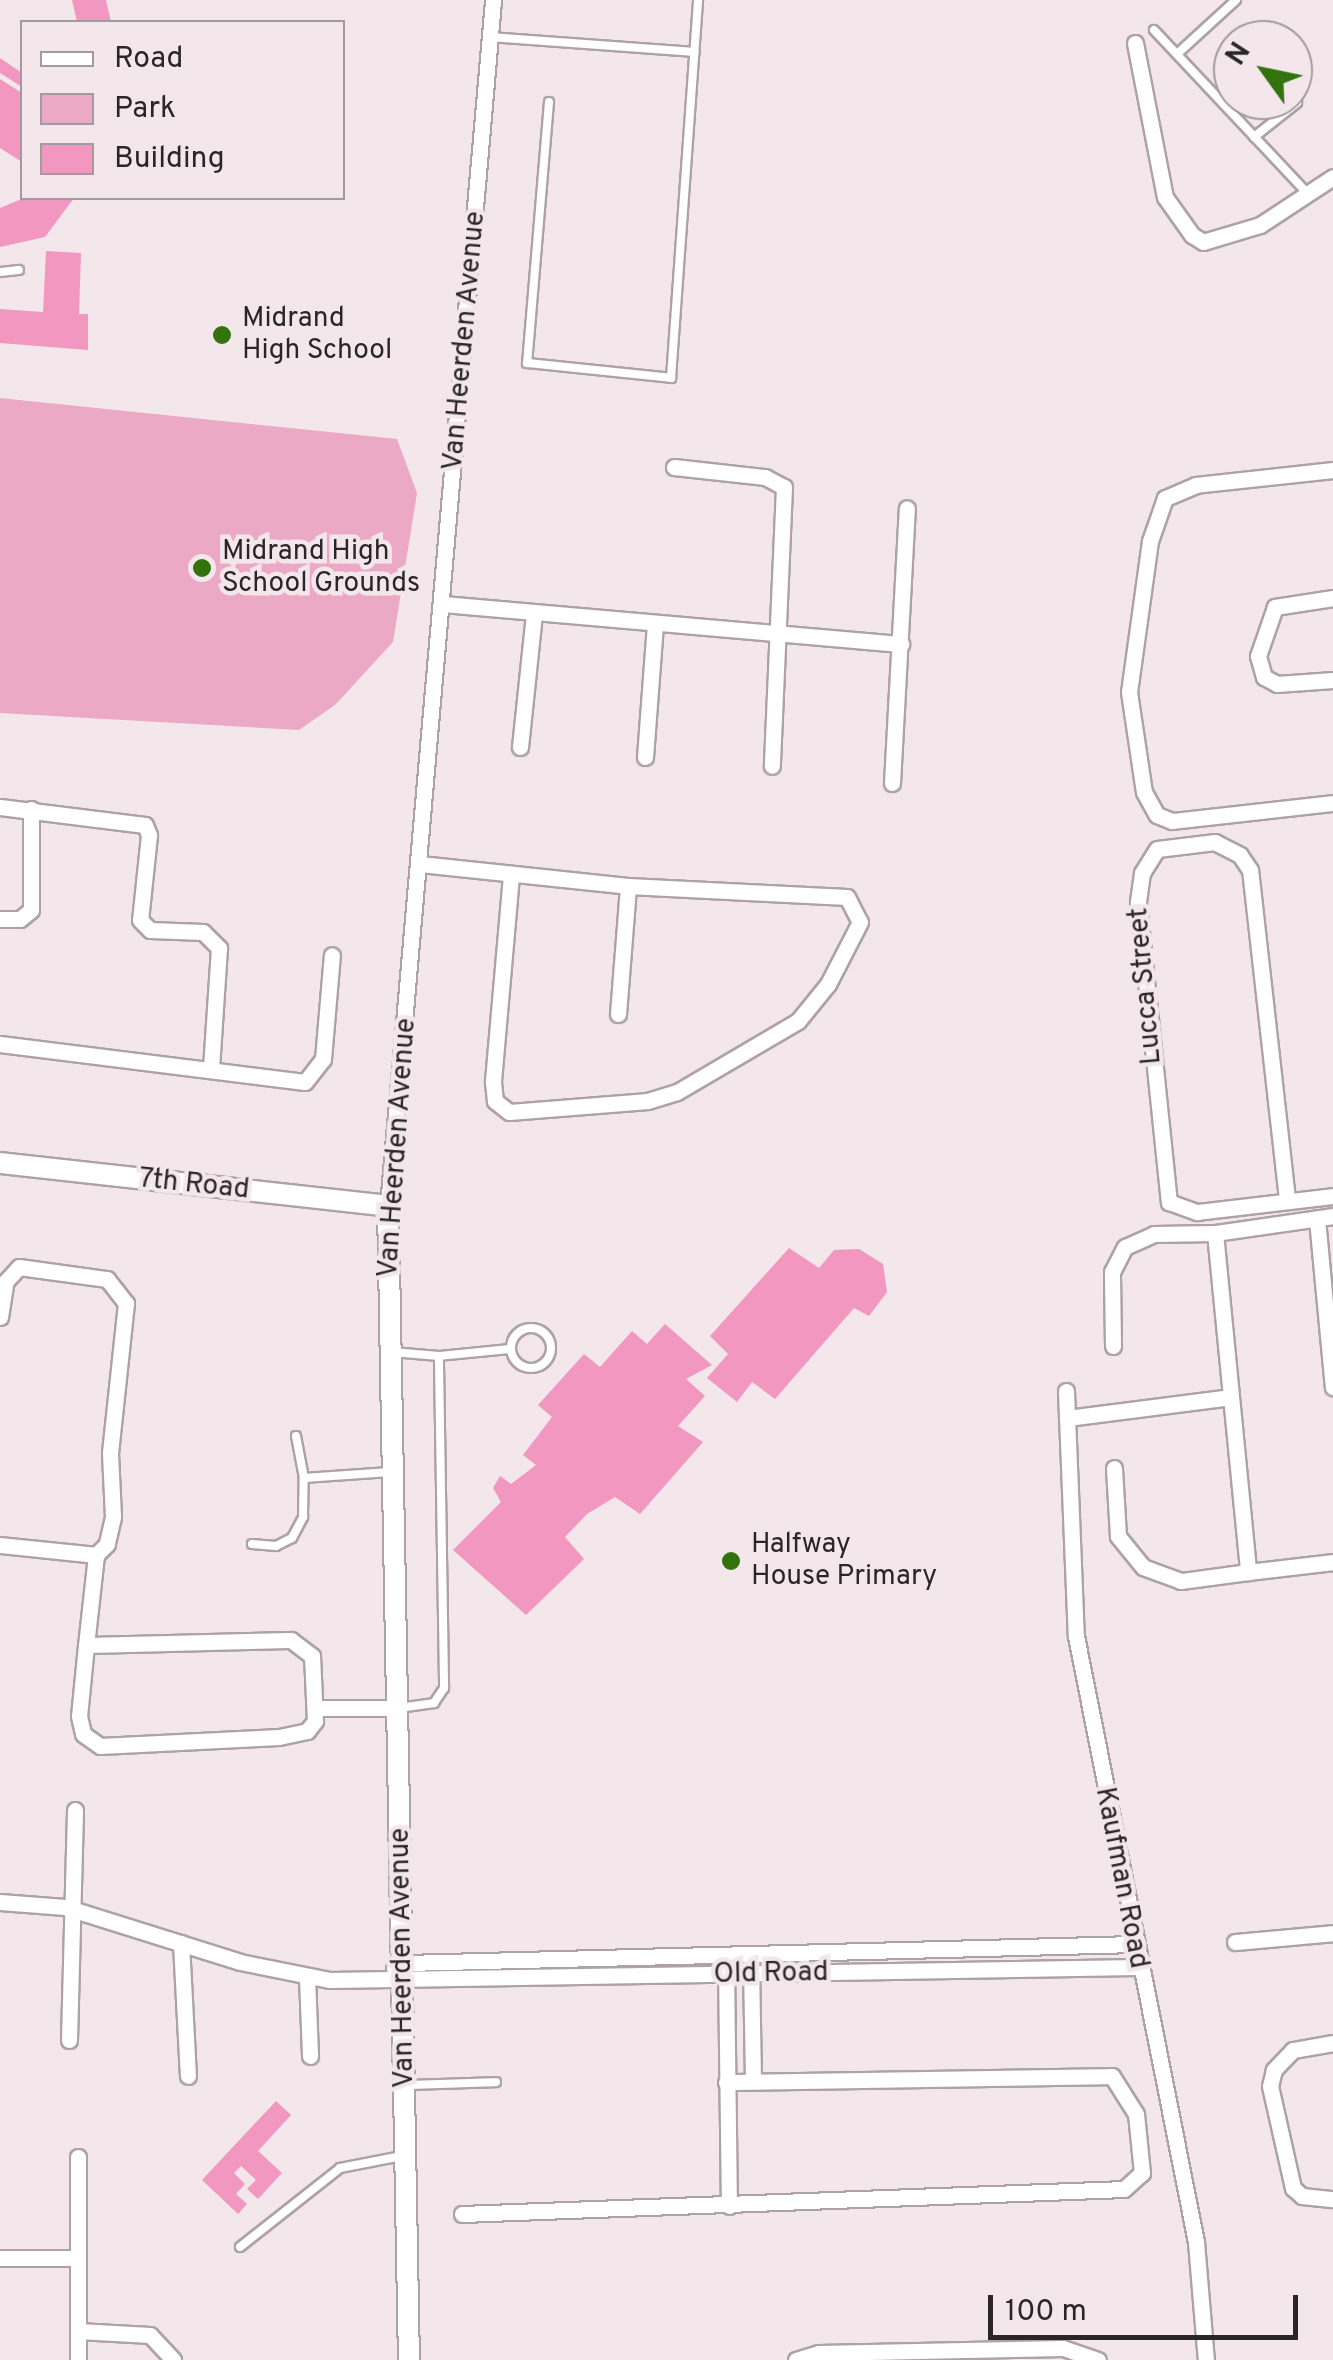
<!DOCTYPE html>
<html>
<head>
<meta charset="utf-8">
<style>
  body { margin:0 }
  #map { position:relative; width:1333px; height:2360px; overflow:hidden; background:#f3e7eb; font-family:Overpass,sans-serif }
  div>[style] { position:absolute }
  [style*='--x'] { left:calc(var(--x)*1px); top:calc(var(--y)*1px); width:calc(var(--w)*1px); rotate:calc(var(--a)*1deg) }
  .green>* { inset:0; background:#eba9c5 }
  .building>* { inset:0; background:#f297bf }
  .roads { filter:drop-shadow(2px 0 #ada2a6) drop-shadow(-2px 0 #ada2a6) drop-shadow(0 2px #ada2a6) drop-shadow(0 -2px #ada2a6) }
  .service>* { height:8px; margin:-4px; padding:0 4px; transform-origin:4px; border-radius:4px; background:#fff }
  .service>.ring { margin:-4px; padding:0; box-sizing:content-box; background:none; border:8px solid #fff; border-radius:50% }
  .minor>* { height:15px; margin:-7.5px; padding:0 7.5px; transform-origin:7.5px; border-radius:7.5px; background:#fff }
  .tertiary>* { height:20px; margin:-10px; padding:0 10px; transform-origin:10px; border-radius:10px; background:#fff }
  .dots>* { width:28px; height:28px; translate:-50% -50%; box-sizing:border-box; border:5px solid #f3e7eb; border-radius:50% }
  span { translate:-50% -50%; white-space:nowrap; text-align:center; line-height:1.15; -webkit-text-stroke:9px #f3e7eb; paint-order:stroke }
  .poi-label { font-size:28px; color:#2a2627 }
  .left { translate:0 -50%; text-align:left }
  .street-label { font-size:28px; color:#2a2627 }
  .legend { position:absolute; left:20px; top:20px; width:325px; height:180px; box-sizing:border-box; background:#f3e7eb; border:2px solid #a39a9d; margin:0; padding:12px 18px; list-style:none; font-size:30px; color:#2a2627 }
  .legend li { display:flex; align-items:center; gap:20px; height:50px }
  .legend b { width:50px; border:2px solid #a39a9d }
  .north { position:absolute; left:1213px; top:20px; width:100px; height:100px; box-sizing:border-box; background:#f3e7eb; border:2px solid #a39a9d; border-radius:50%; rotate:303deg; font-size:28px; font-weight:700; line-height:40px; text-align:center; color:#2a2627 }
  .north::after { content:''; display:block; margin:auto; width:35px; height:45px; background:#33730e; clip-path:polygon(50% 0,100% 100%,50% 72%,0 100%) }
  .scale { position:absolute; left:988px; top:2295px; width:310px; height:45px; box-sizing:border-box; border:5px solid #2a2627; border-top:0; padding-left:12px; font-size:30px; line-height:35px; white-space:nowrap; color:#2a2627; -webkit-text-stroke:8px #f3e7eb; paint-order:stroke }
</style>
</head>
<body>
<div id="map">
  <div class="green">
    <div style="clip-path:polygon(0 398px,397px 439px,417px 493px,393px 642px,335px 705px,299px 730px,0 713px)"></div>
  </div>
  <div class="building">
    <div style="clip-path:polygon(72px 0,106px 0,111px 22px,77px 22px)"></div>
    <div style="clip-path:polygon(0 58px,22px 73px,22px 87px,0 73px)"></div>
    <div style="clip-path:polygon(0 79px,22px 93px,22px 162px,0 148px)"></div>
    <div style="clip-path:polygon(24px 198px,74px 198px,45px 237px,0 247px,0 208px)"></div>
    <div style="clip-path:polygon(46px 251px,81px 253px,79px 314px,88px 314px,88px 350px,0 343px,0 309px,43px 312px)"></div>
    <div style="clip-path:polygon(789px 1248px,819px 1268px,834px 1250px,859px 1249px,883px 1264px,887px 1292px,869px 1316px,854px 1308px,775px 1399px,752px 1382px,737px 1402px,707px 1378px,728px 1354px,710px 1336px)"></div>
    <div style="clip-path:polygon(665px 1324px,712px 1365px,686px 1379px,705px 1396px,678px 1426px,703px 1442px,640px 1514px,615px 1497px,587px 1514px,565px 1537px,584px 1559px,526px 1615px,453px 1550px,501px 1502px,493px 1488px,500px 1476px,511px 1484px,536px 1465px,523px 1455px,552px 1417px,538px 1405px,584px 1354px,600px 1367px,632px 1331px,647px 1344px)"></div>
    <div style="clip-path:polygon(276px 2101px,291px 2115px,258px 2151px,282px 2173px,258px 2199px,247px 2189px,256px 2180px,241px 2166px,234px 2173px,245px 2184px,236px 2194px,247px 2204px,238px 2214px,202px 2180px)"></div>
  </div>
  <div class="roads">
    <div class="service">
      <div style="--x:1154;--y:30;--w:222;--a:46.8"></div>
      <div style="--x:490;--y:37;--w:205;--a:4.2"></div>
      <div style="--x:1177;--y:54;--w:80;--a:-42.5"></div>
      <div style="--x:549;--y:102;--w:262;--a:94.8"></div>
      <div style="--x:527;--y:363;--w:145;--a:5.9"></div>
      <div style="--x:671;--y:378;--w:379;--a:-85.9"></div>
      <div style="--x:1254;--y:137;--w:55;--a:-38.3"></div>
      <div style="--x:0;--y:272;--w:19;--a:-6"></div>
      <div class="ring" style="left:511px;top:1328px;width:32px;height:32px"></div>
      <div style="--x:392;--y:1352;--w:47;--a:4.9"></div>
      <div style="--x:439;--y:1356;--w:7;--a:90"></div>
      <div style="--x:439;--y:1363;--w:325;--a:89.1"></div>
      <div style="--x:444;--y:1688;--w:18;--a:124"></div>
      <div style="--x:434;--y:1703;--w:37;--a:172"></div>
      <div style="--x:439;--y:1356;--w:72;--a:-5.6"></div>
      <div style="--x:296;--y:1436;--w:43;--a:79.2"></div>
      <div style="--x:304;--y:1478;--w:86;--a:-4"></div>
      <div style="--x:252;--y:1544;--w:24;--a:5"></div>
      <div style="--x:276;--y:1546;--w:18;--a:-27"></div>
      <div style="--x:292;--y:1538;--w:24;--a:-62"></div>
      <div style="--x:303;--y:1517;--w:39;--a:-89"></div>
      <div style="--x:406;--y:2085;--w:90;--a:-1.9"></div>
      <div style="--x:240;--y:2247;--w:127;--a:-38.3"></div>
      <div style="--x:340;--y:2168;--w:63;--a:-11"></div>
    </div>
    <div class="minor">
      <div style="--x:1135;--y:43;--w:157;--a:79"></div>
      <div style="--x:1165;--y:197;--w:47;--a:54.6"></div>
      <div style="--x:1192;--y:235;--w:13;--a:32"></div>
      <div style="--x:1203;--y:242;--w:59;--a:-16.6"></div>
      <div style="--x:1260;--y:225;--w:87;--a:-33.3"></div>
      <div style="--x:674;--y:467;--w:92;--a:6.3"></div>
      <div style="--x:765;--y:477;--w:21;--a:28"></div>
      <div style="--x:784;--y:487;--w:279;--a:92.5"></div>
      <div style="--x:1333;--y:470;--w:138;--a:173.8"></div>
      <div style="--x:1196;--y:485;--w:34;--a:157"></div>
      <div style="--x:1165;--y:498;--w:46;--a:109.2"></div>
      <div style="--x:1150;--y:541;--w:152;--a:97.9"></div>
      <div style="--x:1129;--y:692;--w:101;--a:81.5"></div>
      <div style="--x:1144;--y:792;--w:26;--a:61"></div>
      <div style="--x:1157;--y:815;--w:16;--a:22"></div>
      <div style="--x:1172;--y:821;--w:162;--a:-6.4"></div>
      <div style="--x:1333;--y:598;--w:59;--a:171.2"></div>
      <div style="--x:1275;--y:607;--w:52;--a:109.1"></div>
      <div style="--x:1258;--y:656;--w:22;--a:74"></div>
      <div style="--x:1264;--y:677;--w:15;--a:28"></div>
      <div style="--x:1277;--y:684;--w:56;--a:-4.1"></div>
      <div style="--x:442;--y:604;--w:461;--a:5"></div>
      <div style="--x:520;--y:747;--w:135;--a:-84"></div>
      <div style="--x:645;--y:757;--w:133;--a:-85.7"></div>
      <div style="--x:892;--y:783;--w:275;--a:-86.9"></div>
      <div style="--x:0;--y:807;--w:146;--a:7.1"></div>
      <div style="--x:145;--y:825;--w:11;--a:68"></div>
      <div style="--x:149;--y:835;--w:85;--a:96"></div>
      <div style="--x:140;--y:920;--w:14;--a:45"></div>
      <div style="--x:150;--y:930;--w:53;--a:2.2"></div>
      <div style="--x:203;--y:932;--w:23;--a:45"></div>
      <div style="--x:219;--y:948;--w:122;--a:93.8"></div>
      <div style="--x:420;--y:864;--w:209;--a:6"></div>
      <div style="--x:628;--y:886;--w:219;--a:2.9"></div>
      <div style="--x:847;--y:897;--w:28;--a:63"></div>
      <div style="--x:860;--y:922;--w:70;--a:117.3"></div>
      <div style="--x:828;--y:984;--w:48;--a:129"></div>
      <div style="--x:798;--y:1021;--w:140;--a:149.6"></div>
      <div style="--x:677;--y:1092;--w:30;--a:163"></div>
      <div style="--x:648;--y:1101;--w:139;--a:175.5"></div>
      <div style="--x:509;--y:1112;--w:18;--a:-142"></div>
      <div style="--x:495;--y:1101;--w:20;--a:-96"></div>
      <div style="--x:493;--y:1081;--w:208;--a:-85"></div>
      <div style="--x:0;--y:919;--w:20;--a:0"></div>
      <div style="--x:20;--y:919;--w:14;--a:-39"></div>
      <div style="--x:31;--y:910;--w:101;--a:-90"></div>
      <div style="--x:618;--y:1014;--w:128;--a:-85.5"></div>
      <div style="--x:0;--y:1044;--w:307;--a:7.1"></div>
      <div style="--x:305;--y:1082;--w:29;--a:-52"></div>
      <div style="--x:323;--y:1059;--w:104;--a:-85.1"></div>
      <div style="--x:1287;--y:1199;--w:331;--a:-96.4"></div>
      <div style="--x:1250;--y:870;--w:18;--a:-124"></div>
      <div style="--x:1240;--y:855;--w:28;--a:-153"></div>
      <div style="--x:1215;--y:842;--w:58;--a:173.1"></div>
      <div style="--x:1157;--y:849;--w:28;--a:122"></div>
      <div style="--x:1142;--y:873;--w:30;--a:98"></div>
      <div style="--x:1138;--y:903;--w:301;--a:84.1"></div>
      <div style="--x:1169;--y:1202;--w:30;--a:20"></div>
      <div style="--x:1197;--y:1212;--w:137;--a:-6.7"></div>
      <div style="--x:388;--y:1206;--w:1211;--a:-85.02"></div>
      <div style="--x:1317;--y:1219;--w:169;--a:84.6"></div>
      <div style="--x:1215;--y:1233;--w:119;--a:-8.2"></div>
      <div style="--x:0;--y:1317;--w:36;--a:-81"></div>
      <div style="--x:6;--y:1281;--w:19;--a:-47"></div>
      <div style="--x:19;--y:1267;--w:89;--a:7.8"></div>
      <div style="--x:107;--y:1279;--w:31;--a:52"></div>
      <div style="--x:126;--y:1303;--w:151;--a:96.1"></div>
      <div style="--x:110;--y:1453;--w:64;--a:87.3"></div>
      <div style="--x:113;--y:1517;--w:28;--a:103"></div>
      <div style="--x:107;--y:1544;--w:16;--a:135"></div>
      <div style="--x:96;--y:1555;--w:91;--a:96.3"></div>
      <div style="--x:86;--y:1645;--w:71;--a:95.6"></div>
      <div style="--x:79;--y:1716;--w:18;--a:77"></div>
      <div style="--x:83;--y:1734;--w:21;--a:35"></div>
      <div style="--x:100;--y:1746;--w:179;--a:-2.9"></div>
      <div style="--x:279;--y:1737;--w:29;--a:-12"></div>
      <div style="--x:307;--y:1731;--w:13;--a:-51"></div>
      <div style="--x:315;--y:1721;--w:65;--a:-92.6"></div>
      <div style="--x:312;--y:1656;--w:26;--a:-143"></div>
      <div style="--x:291;--y:1640;--w:205;--a:178.6"></div>
      <div style="--x:1113;--y:1346;--w:74;--a:-90.8"></div>
      <div style="--x:1112;--y:1272;--w:28;--a:-63"></div>
      <div style="--x:1125;--y:1247;--w:32;--a:-24"></div>
      <div style="--x:1154;--y:1234;--w:61;--a:-0.9"></div>
      <div style="--x:1215;--y:1233;--w:341;--a:84.4"></div>
      <div style="--x:1248;--y:1572;--w:68;--a:172.3"></div>
      <div style="--x:1181;--y:1581;--w:40;--a:-159.8"></div>
      <div style="--x:1143;--y:1567;--w:40;--a:-129"></div>
      <div style="--x:1118;--y:1536;--w:68;--a:-93.4"></div>
      <div style="--x:1066;--y:1391;--w:245;--a:87.7"></div>
      <div style="--x:1076;--y:1636;--w:618;--a:78.8"></div>
      <div style="--x:1196;--y:2242;--w:118;--a:85.2"></div>
      <div style="--x:1067;--y:1418;--w:164;--a:-7.3"></div>
      <div style="--x:0;--y:1545;--w:97;--a:5.9"></div>
      <div style="--x:1248;--y:1572;--w:86;--a:-6.7"></div>
      <div style="--x:317;--y:1708;--w:78;--a:0"></div>
      <div style="--x:0;--y:1902;--w:65;--a:4.4"></div>
      <div style="--x:65;--y:1907;--w:183;--a:17.4"></div>
      <div style="--x:240;--y:1962;--w:92;--a:11.3"></div>
      <div style="--x:330;--y:1980;--w:808;--a:-0.92"></div>
      <div style="--x:1235;--y:1942;--w:98;--a:-5.2"></div>
      <div style="--x:181;--y:1943;--w:133;--a:87"></div>
      <div style="--x:726;--y:1965;--w:241;--a:89.3"></div>
      <div style="--x:751;--y:1965;--w:116;--a:89"></div>
      <div style="--x:394;--y:1968;--w:12;--a:-24"></div>
      <div style="--x:405;--y:1963;--w:729;--a:-1.49"></div>
      <div style="--x:307;--y:1977;--w:79;--a:87.8"></div>
      <div style="--x:69;--y:2040;--w:230;--a:-88.5"></div>
      <div style="--x:1333;--y:2043;--w:41;--a:170.1"></div>
      <div style="--x:1293;--y:2050;--w:28;--a:134"></div>
      <div style="--x:1274;--y:2070;--w:16;--a:104"></div>
      <div style="--x:1270;--y:2086;--w:105;--a:77.3"></div>
      <div style="--x:1293;--y:2188;--w:12;--a:42"></div>
      <div style="--x:1302;--y:2196;--w:31;--a:6"></div>
      <div style="--x:78;--y:2157;--w:203;--a:90"></div>
      <div style="--x:462;--y:2214;--w:662;--a:-2.16"></div>
      <div style="--x:1124;--y:2189;--w:24;--a:-42"></div>
      <div style="--x:1142;--y:2173;--w:59;--a:-95.8"></div>
      <div style="--x:1136;--y:2114;--w:45;--a:-122.3"></div>
      <div style="--x:1112;--y:2076;--w:386;--a:179.1"></div>
      <div style="--x:0;--y:2258;--w:77;--a:0"></div>
      <div style="--x:78;--y:2331;--w:72;--a:3.2"></div>
      <div style="--x:150;--y:2335;--w:34;--a:47"></div>
      <div style="--x:796;--y:2360;--w:24;--a:-17"></div>
      <div style="--x:819;--y:2353;--w:244;--a:-1.2"></div>
      <div style="--x:1063;--y:2348;--w:37;--a:19"></div>
    </div>
    <div class="tertiary">
      <div style="--x:0;--y:1163;--w:390;--a:6.3"></div>
      <div style="--x:388;--y:1206;--w:1154;--a:88.96"></div>
    </div>
  </div>
  <div class="dots">
    <div style="left:222px;top:335px;background:#33730e"></div>
    <div style="left:202px;top:568px;background:#33730e"></div>
    <div style="left:731px;top:1561px;background:#33730e"></div>
  </div>
  <div class="poi-label">
    <span class="left" style="left:242px;top:335px">Midrand<br>High School</span>
    <span class="left" style="left:222px;top:568px">Midrand High<br>School Grounds</span>
    <span class="left" style="left:751px;top:1561px">Halfway<br>House Primary</span>
  </div>
  <div class="street-label">
    <span style="left:465px;top:341px;rotate:-85deg">Van Heerden Avenue</span>
    <span style="left:1146px;top:986px;rotate:-95deg">Lucca Street</span>
    <span style="left:398px;top:1148px;rotate:-86deg">Van Heerden Avenue</span>
    <span style="left:194px;top:1185px;rotate:6deg">7th Road</span>
    <span style="left:1121px;top:1878px;rotate:79deg">Kaufman Road</span>
    <span style="left:403px;top:1958px;rotate:-91deg">Van Heerden Avenue</span>
    <span style="left:771px;top:1974px;rotate:-1deg">Old Road</span>
  </div>
  <ul class="legend">
  <li><b style="height:12px;background:#fff"></b>Road</li>
  <li><b style="height:28px;background:#eba9c5"></b>Park</li>
  <li><b style="height:28px;background:#f297bf"></b>Building</li>
  </ul>
  <div class="north">N</div>
  <div class="scale">100 m</div>
</div>
</body>
</html>
